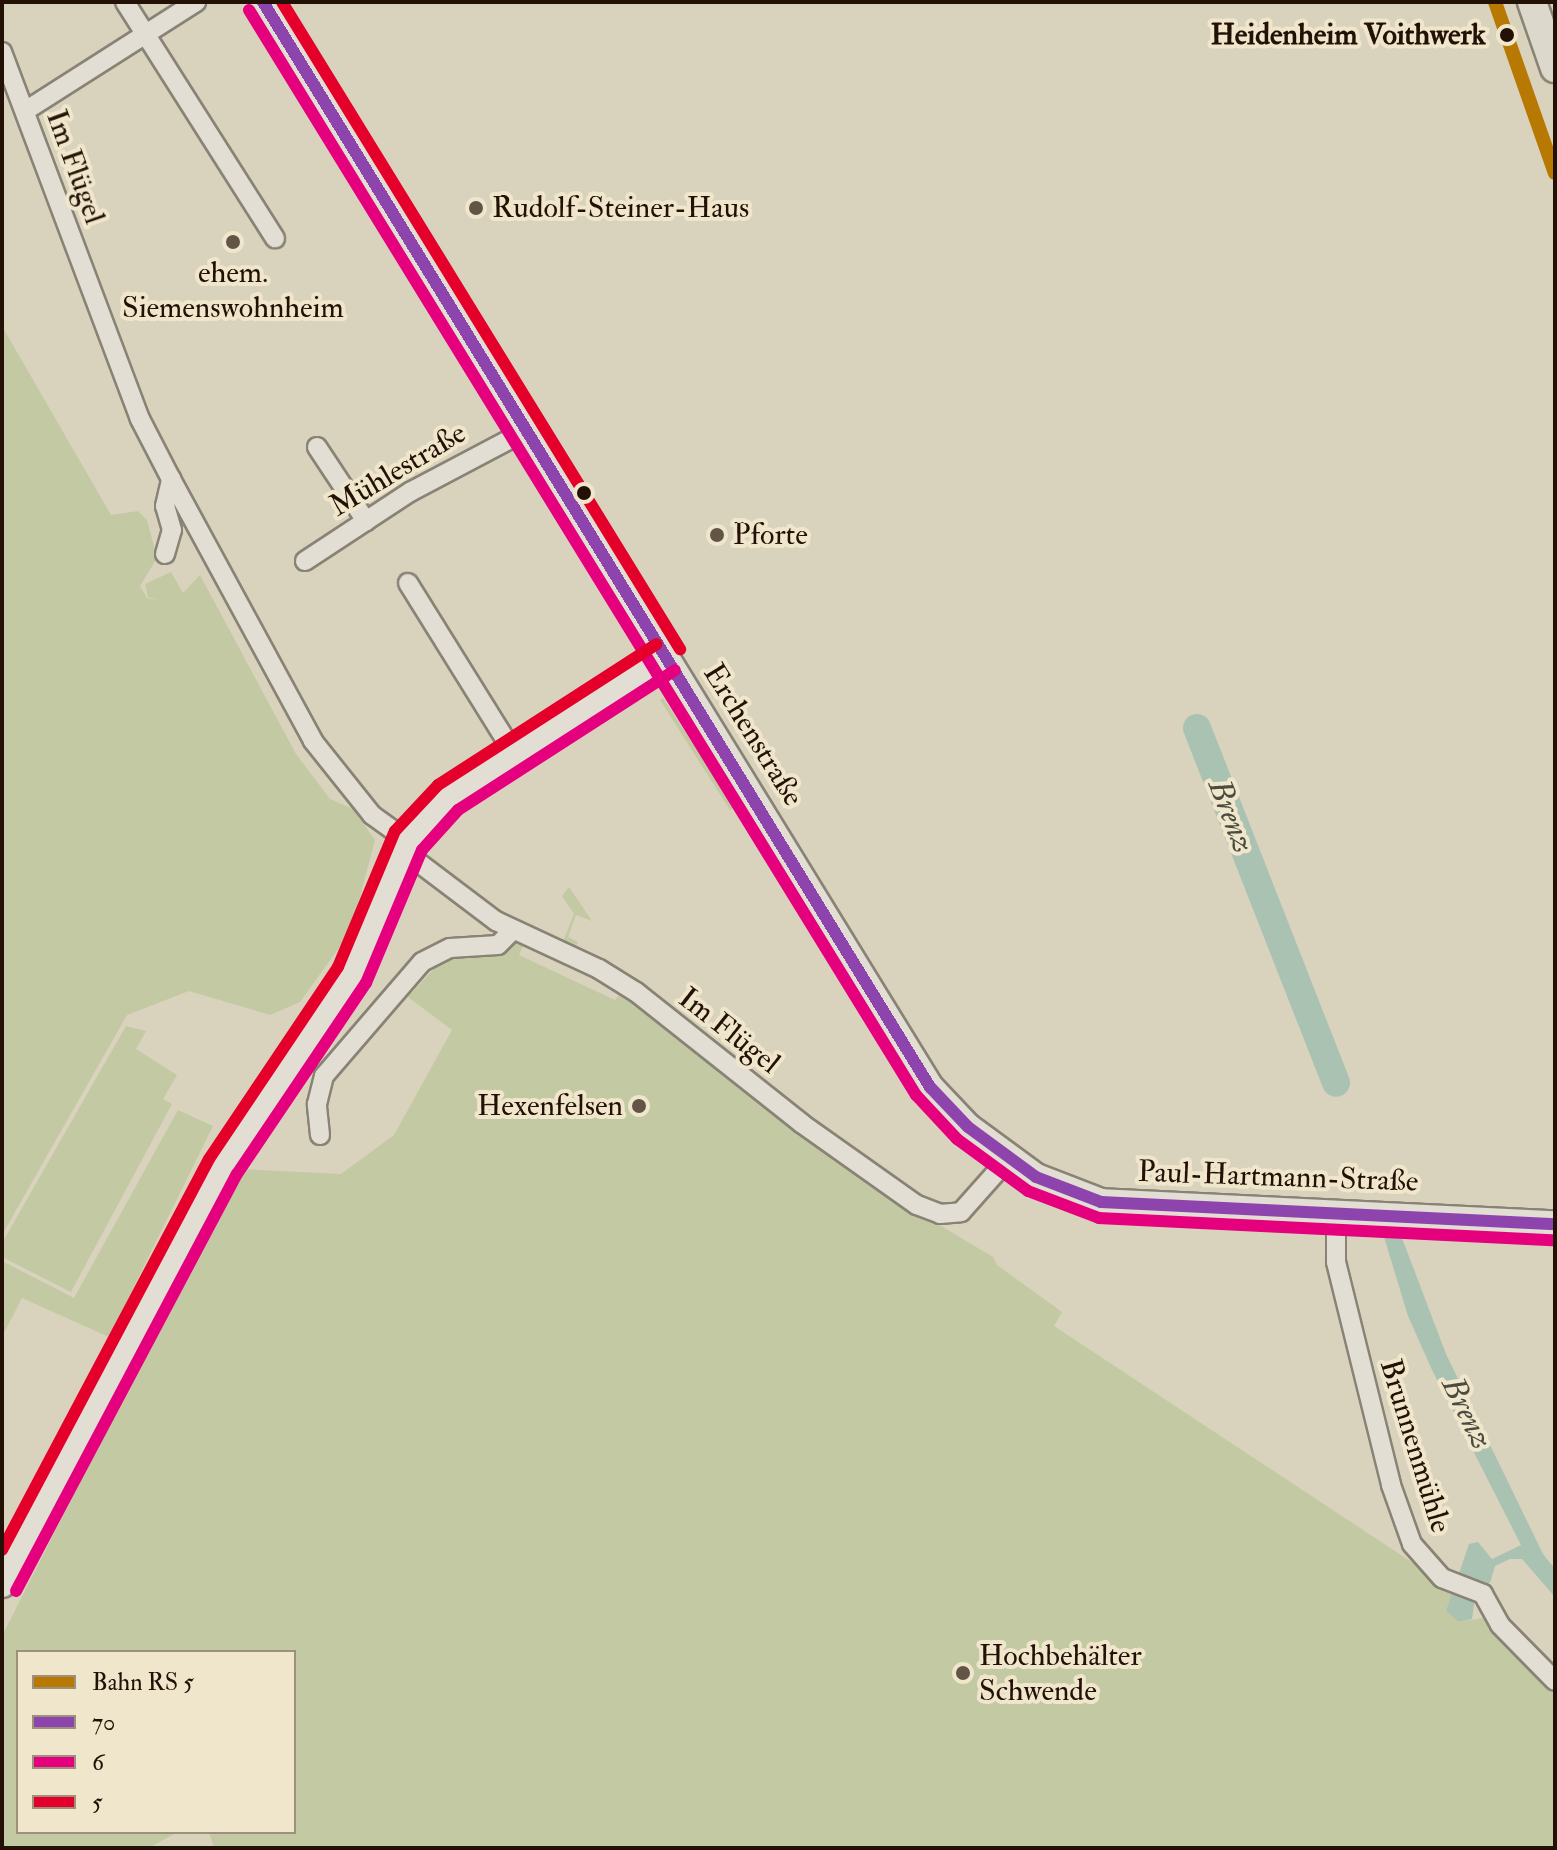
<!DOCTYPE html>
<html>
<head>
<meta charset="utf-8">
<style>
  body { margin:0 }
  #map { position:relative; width:1557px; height:1850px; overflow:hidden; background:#d9d3bd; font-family:"IM FELL Double Pica",serif }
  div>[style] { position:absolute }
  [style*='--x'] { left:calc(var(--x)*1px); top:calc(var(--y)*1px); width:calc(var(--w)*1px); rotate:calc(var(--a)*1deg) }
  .green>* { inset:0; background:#c3c9a3 }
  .water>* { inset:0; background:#aac2b2 }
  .river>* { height:28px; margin:-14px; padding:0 14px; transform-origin:14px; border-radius:14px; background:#aac2b2 }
  .roads { filter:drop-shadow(2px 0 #898376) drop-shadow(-2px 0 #898376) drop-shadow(0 2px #898376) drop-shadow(0 -2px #898376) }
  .street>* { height:18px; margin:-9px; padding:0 9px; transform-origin:9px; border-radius:9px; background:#e2ded3 }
  .secondary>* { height:26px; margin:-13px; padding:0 13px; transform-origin:13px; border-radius:13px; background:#e2ded3 }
  .primary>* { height:28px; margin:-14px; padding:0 14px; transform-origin:14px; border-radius:14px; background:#dcd9cc }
  .bus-1>* { height:12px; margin:-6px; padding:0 6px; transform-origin:6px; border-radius:6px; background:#8e44ad }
  .bus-2>* { height:12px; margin:-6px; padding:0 6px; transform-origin:6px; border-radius:6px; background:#e5007d }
  .bus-3>* { height:12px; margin:-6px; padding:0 6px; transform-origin:6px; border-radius:6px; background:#e4002b }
  .rail-1>* { height:14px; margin:-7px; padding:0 7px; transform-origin:7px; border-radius:7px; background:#b77902 }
  .dots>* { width:22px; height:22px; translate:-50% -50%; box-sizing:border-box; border:4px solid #efe6cc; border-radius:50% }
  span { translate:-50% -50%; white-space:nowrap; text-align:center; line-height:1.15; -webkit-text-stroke:8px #efe6cc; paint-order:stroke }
  .stop-label { font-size:30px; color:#231106; font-weight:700 }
  .right { translate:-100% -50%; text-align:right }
  .street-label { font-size:30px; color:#231106 }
  .poi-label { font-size:30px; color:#231106 }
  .left { translate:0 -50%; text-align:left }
  .water-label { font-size:32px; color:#4b4c40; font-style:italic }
  .frame { position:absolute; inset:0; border:4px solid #231106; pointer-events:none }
  .legend { position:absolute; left:16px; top:1650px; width:280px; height:184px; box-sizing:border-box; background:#efe6cc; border:2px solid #9d917d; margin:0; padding:10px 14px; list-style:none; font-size:24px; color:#231106 }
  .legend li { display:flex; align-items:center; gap:16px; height:40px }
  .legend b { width:40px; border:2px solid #9d917d }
</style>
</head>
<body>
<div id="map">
  <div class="green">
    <div style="clip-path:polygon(2px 326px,111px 515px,138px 511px,147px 520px,157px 558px,140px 586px,147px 598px,159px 600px,148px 597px,145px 584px,171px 572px,183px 593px,200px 575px,296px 754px,330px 799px,353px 809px,375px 840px,351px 931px,300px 1002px,270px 1015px,189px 991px,127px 1015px,2px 1235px)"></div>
    <div style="clip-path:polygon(663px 698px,734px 807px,730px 810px,660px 700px)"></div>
    <div style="clip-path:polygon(569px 887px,592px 921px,576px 915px,568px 937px,578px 942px,574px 950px,562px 944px,574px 914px,562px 896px)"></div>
    <div style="clip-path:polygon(513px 938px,524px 944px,519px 955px,615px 1000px,622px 991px,911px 1208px,993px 1257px,997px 1265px,1062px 1312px,1054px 1326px,1454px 1590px,1459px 1622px,1488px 1617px,1555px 1692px,1555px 1848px,214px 1848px,209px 1832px,294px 1832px,294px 1652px,18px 1652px,18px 1832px,178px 1832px,148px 1848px,2px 1848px,2px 1636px,239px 1169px,341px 1174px,394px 1135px,452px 1030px,408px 997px,443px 959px,485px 956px)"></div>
    <div style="clip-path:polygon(126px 1026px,146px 1031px,136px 1049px,177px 1075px,163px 1099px,172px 1104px,71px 1292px,2px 1257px,2px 1243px)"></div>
    <div style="clip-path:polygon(178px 1110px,213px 1126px,109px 1337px,22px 1298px,2px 1337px,2px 1261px,74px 1298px)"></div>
  </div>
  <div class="water">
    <div style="clip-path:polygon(1384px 1237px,1402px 1238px,1446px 1354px,1543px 1554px,1555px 1569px,1555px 1597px,1522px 1559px,1510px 1559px,1495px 1566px,1490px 1583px,1477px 1584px,1472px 1619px,1459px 1622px,1446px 1611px,1469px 1544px,1478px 1542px,1492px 1559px,1521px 1545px,1432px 1370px,1408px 1316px)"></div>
  </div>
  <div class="river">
    <div style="--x:1197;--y:728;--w:381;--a:68.6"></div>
  </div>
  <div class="roads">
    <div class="street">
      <div style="--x:125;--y:2;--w:280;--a:57.6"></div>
      <div style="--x:2;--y:52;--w:392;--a:69.4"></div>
      <div style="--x:140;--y:419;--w:68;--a:62.7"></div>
      <div style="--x:171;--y:479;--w:298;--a:61.5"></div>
      <div style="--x:313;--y:741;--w:95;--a:51.4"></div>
      <div style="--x:372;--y:815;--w:44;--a:35.8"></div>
      <div style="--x:25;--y:111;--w:203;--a:-32.5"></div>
      <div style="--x:317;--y:447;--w:89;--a:56.5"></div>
      <div style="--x:165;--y:554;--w:25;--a:-74"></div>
      <div style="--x:172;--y:530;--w:25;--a:-106"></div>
      <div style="--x:165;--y:506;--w:28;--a:-77"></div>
      <div style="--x:305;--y:561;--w:126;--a:-33.3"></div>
      <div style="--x:410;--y:492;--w:129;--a:-27.8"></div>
      <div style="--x:408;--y:583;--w:203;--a:58.1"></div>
      <div style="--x:402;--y:850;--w:118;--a:37.1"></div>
      <div style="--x:496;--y:921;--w:114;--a:25"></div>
      <div style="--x:599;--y:969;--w:44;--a:31.9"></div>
      <div style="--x:636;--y:992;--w:211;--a:38.4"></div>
      <div style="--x:801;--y:1123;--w:142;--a:35.3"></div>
      <div style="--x:917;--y:1205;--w:25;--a:21"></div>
      <div style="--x:940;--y:1214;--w:21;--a:-5"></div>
      <div style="--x:961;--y:1212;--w:71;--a:-48.4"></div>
      <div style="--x:320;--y:1135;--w:31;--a:-96"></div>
      <div style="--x:317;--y:1104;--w:29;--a:-76"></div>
      <div style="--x:324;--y:1076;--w:150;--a:-49.3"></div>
      <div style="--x:422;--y:962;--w:31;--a:-27"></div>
      <div style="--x:450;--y:948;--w:48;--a:-3.6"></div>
      <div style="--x:498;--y:945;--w:21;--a:-45"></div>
      <div style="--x:1336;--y:1212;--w:50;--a:90"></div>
      <div style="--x:1336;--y:1262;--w:230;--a:76.1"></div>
      <div style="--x:1391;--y:1485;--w:63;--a:70.4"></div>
      <div style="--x:1412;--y:1544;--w:45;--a:48.6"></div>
      <div style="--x:1442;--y:1578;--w:44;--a:21.3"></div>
      <div style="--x:1483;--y:1594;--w:35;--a:61"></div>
      <div style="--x:1500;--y:1625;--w:78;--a:45.5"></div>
    </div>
    <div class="secondary">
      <div style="--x:263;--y:2;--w:1274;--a:58.42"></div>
      <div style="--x:930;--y:1087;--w:55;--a:46.5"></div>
      <div style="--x:968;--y:1127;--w:84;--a:36.3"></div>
      <div style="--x:1036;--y:1177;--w:70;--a:21"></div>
      <div style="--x:1101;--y:1202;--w:455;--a:2.8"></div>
      <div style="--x:2;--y:1584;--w:473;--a:-62.1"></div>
      <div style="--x:223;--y:1166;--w:230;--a:-56"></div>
      <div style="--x:352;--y:975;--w:145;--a:-67.3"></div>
      <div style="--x:408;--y:841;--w:59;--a:-47.1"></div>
      <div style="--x:448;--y:798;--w:260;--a:-32.9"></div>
    </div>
    <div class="primary">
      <div style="--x:1532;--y:2;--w:70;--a:70.8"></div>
    </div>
  </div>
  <div class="bus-1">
    <div style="--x:263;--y:2;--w:1274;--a:58.42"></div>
    <div style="--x:930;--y:1087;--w:55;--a:46.5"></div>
    <div style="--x:968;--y:1127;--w:84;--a:36.3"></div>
    <div style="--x:1036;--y:1177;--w:70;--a:21"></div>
    <div style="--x:1101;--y:1202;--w:455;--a:2.8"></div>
  </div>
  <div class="bus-2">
    <div style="--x:249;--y:10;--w:1274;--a:58.42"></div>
    <div style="--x:916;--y:1095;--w:60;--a:47"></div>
    <div style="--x:957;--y:1139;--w:88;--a:36.2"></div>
    <div style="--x:1028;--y:1191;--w:76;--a:20.8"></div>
    <div style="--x:1099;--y:1218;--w:456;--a:2.8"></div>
    <div style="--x:16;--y:1591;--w:472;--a:-62.1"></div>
    <div style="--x:237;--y:1174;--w:230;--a:-56"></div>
    <div style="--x:366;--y:983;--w:144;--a:-67.2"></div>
    <div style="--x:422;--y:850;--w:54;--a:-48"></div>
    <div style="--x:458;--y:810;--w:258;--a:-32.8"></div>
  </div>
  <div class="bus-3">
    <div style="--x:282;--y:2;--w:760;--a:58.4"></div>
    <div style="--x:2;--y:1550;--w:442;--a:-62.1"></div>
    <div style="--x:209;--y:1159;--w:231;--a:-56.1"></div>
    <div style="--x:338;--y:967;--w:147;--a:-67.3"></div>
    <div style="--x:395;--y:831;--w:63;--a:-46.9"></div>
    <div style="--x:438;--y:785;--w:260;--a:-32.8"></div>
  </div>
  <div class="rail-1">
    <div style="--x:1495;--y:2;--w:181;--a:70.7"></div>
  </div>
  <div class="dots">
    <div style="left:1507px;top:35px;background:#231106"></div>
    <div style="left:476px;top:208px;background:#635546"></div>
    <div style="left:233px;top:242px;background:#635546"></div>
    <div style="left:584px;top:493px;background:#231106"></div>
    <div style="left:717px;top:535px;background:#635546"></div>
    <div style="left:639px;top:1106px;background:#635546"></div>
    <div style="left:963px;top:1673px;background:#635546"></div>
  </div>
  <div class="stop-label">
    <span class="right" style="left:1486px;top:35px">Heidenheim Voithwerk</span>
  </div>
  <div class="street-label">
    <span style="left:75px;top:167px;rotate:70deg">Im Flügel</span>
    <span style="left:398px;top:470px;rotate:-31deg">Mühlestraße</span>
    <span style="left:753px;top:735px;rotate:58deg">Erchenstraße</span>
    <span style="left:729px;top:1031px;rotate:38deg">Im Flügel</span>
    <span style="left:1278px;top:1177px;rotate:2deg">Paul-Hartmann-Straße</span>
    <span style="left:1415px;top:1446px;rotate:73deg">Brunnenmühle</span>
  </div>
  <div class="poi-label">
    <span class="left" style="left:492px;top:208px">Rudolf-Steiner-Haus</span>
    <span style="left:233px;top:290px">ehem.<br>Siemenswohnheim</span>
    <span class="left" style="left:733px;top:535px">Pforte</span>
    <span class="right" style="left:623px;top:1106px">Hexenfelsen</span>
    <span class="left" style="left:979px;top:1673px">Hochbehälter<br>Schwende</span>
  </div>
  <div class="water-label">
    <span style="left:1231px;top:816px;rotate:69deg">Brenz</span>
    <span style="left:1467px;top:1413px;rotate:64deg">Brenz</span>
  </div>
  <div class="frame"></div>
  <ul class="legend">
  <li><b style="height:10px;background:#b77902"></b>Bahn RS 5</li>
  <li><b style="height:10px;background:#8e44ad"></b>70</li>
  <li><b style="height:10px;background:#e5007d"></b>6</li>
  <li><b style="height:10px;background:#e4002b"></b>5</li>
  </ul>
</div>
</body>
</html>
